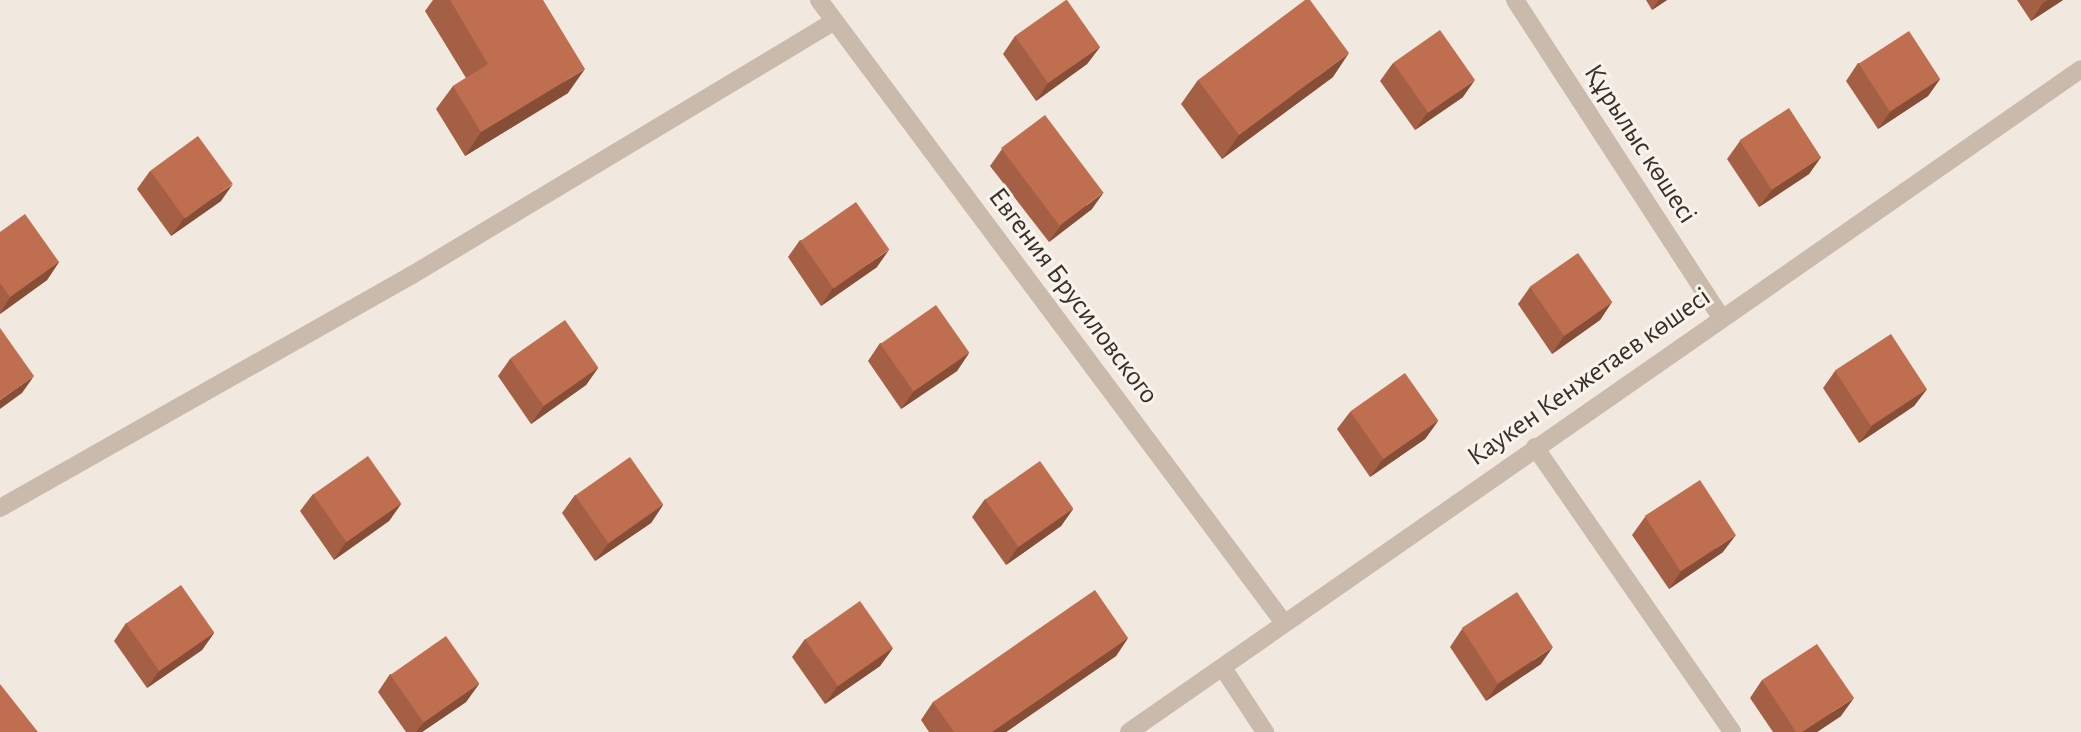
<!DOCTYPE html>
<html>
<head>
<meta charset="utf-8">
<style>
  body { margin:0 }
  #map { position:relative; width:2081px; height:732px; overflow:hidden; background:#f1e9df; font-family:"Alegreya Sans",sans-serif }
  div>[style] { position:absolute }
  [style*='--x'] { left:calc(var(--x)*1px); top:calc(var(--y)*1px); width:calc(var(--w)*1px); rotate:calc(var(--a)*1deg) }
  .minor>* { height:18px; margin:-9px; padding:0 9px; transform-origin:9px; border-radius:9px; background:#c9baab }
  .wall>* { inset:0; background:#a45f44 }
  .shaded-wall>* { inset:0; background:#864d37 }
  .building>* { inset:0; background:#bf6e4f; transform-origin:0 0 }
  span { translate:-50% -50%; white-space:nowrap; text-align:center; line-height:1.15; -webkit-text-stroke:6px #f9f3eb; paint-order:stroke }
  .street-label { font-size:28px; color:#372f2a }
</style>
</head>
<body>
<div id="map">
  <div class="minor">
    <div style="--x:819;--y:0;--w:777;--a:53.26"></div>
    <div style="--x:1515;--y:0;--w:378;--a:57"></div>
    <div style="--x:1535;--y:447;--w:346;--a:55.3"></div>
    <div style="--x:0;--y:508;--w:473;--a:-29.5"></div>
    <div style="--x:412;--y:275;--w:493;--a:-31"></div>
    <div style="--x:1223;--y:668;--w:77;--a:56.7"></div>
    <div style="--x:1129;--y:732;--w:1160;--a:-34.85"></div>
  </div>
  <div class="wall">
    <div style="clip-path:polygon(433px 0,543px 0,568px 93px,465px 156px,436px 109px,453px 86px,466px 78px,425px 11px)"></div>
    <div style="clip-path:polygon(1646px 0,1667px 0,1652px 10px)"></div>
    <div style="clip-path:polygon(2017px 0,2063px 0,2031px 21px)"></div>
    <div style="clip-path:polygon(1015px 36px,1100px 47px,1087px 64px,1036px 101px,1003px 54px)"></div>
    <div style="clip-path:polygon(1393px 63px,1463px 97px,1415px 130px,1380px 81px)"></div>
    <div style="clip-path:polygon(1858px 63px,1940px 79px,1928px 96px,1878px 129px,1846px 81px)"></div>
    <div style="clip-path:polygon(1333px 77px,1222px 159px,1181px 104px,1198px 80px)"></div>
    <div style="clip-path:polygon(1740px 141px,1821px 157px,1809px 174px,1759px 207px,1727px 159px)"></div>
    <div style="clip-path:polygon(1002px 149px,1092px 209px,1049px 242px,990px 166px)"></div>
    <div style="clip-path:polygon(150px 171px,221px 201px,171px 236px,137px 189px)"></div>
    <div style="clip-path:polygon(0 232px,59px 262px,47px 280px,0 314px)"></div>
    <div style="clip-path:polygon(800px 240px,877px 267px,821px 306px,788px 257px)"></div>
    <div style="clip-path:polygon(1530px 287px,1612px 302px,1600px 320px,1552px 354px,1518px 304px)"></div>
    <div style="clip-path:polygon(880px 343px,969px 353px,957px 371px,901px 409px,868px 361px)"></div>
    <div style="clip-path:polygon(510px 359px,598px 368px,586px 385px,531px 424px,498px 376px)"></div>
    <div style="clip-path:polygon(1835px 371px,1927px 389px,1914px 406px,1859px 443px,1823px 388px)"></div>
    <div style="clip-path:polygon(1350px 412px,1438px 421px,1425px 439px,1370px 477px,1337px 429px)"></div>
    <div style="clip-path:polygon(313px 494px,401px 504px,389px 521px,334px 560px,300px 511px)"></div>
    <div style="clip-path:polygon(575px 495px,663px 505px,651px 523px,595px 561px,562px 513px)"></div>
    <div style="clip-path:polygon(985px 499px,1073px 509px,1061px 526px,1006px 565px,972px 517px)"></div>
    <div style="clip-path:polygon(1645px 517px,1723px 552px,1669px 589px,1632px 535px)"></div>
    <div style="clip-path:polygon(126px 623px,214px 633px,202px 650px,147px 688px,114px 641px)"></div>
    <div style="clip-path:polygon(1462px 629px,1541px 664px,1486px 701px,1450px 647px)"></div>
    <div style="clip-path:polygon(1128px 638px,1116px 656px,1006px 732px,929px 732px,921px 720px,933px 702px)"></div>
    <div style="clip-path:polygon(805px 639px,893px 648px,880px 666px,825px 704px,792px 657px)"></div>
    <div style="clip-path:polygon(390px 674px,479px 684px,466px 702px,422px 732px,406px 732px,378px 692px)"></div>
    <div style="clip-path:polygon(1762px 680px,1841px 716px,1817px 732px,1773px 732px,1750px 698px)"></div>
  </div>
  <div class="shaded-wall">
    <div style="clip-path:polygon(1659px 0,1667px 0,1652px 10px)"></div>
    <div style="clip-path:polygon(2048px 0,2063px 0,2031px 21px,2043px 3px)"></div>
    <div style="clip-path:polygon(1100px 47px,1087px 64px,1036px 101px,1048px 83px)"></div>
    <div style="clip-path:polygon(1349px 53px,1333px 77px,1222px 159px,1239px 135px)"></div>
    <div style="clip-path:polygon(585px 69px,568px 93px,465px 156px,481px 132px)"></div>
    <div style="clip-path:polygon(1940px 79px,1928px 96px,1878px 129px,1890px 112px)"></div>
    <div style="clip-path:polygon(1475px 80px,1463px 97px,1415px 130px,1427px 113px)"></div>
    <div style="clip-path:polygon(1821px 157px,1809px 174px,1759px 207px,1772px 190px)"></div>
    <div style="clip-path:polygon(233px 184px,221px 201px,171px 236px,184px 218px)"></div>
    <div style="clip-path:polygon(1104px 192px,1092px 209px,1049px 242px,1061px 225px)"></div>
    <div style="clip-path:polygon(889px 250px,877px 267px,821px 306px,833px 288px)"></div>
    <div style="clip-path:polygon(59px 262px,47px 280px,0 314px,10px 297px)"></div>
    <div style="clip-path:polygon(1612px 302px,1600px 320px,1552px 354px,1564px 336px)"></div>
    <div style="clip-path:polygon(969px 353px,957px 371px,901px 409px,914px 391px)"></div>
    <div style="clip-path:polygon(598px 368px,586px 385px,531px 424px,543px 407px)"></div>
    <div style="clip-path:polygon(34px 376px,22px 393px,0 409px,0 400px)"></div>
    <div style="clip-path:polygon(1927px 389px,1914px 406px,1859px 443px,1872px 426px)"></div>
    <div style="clip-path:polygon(1438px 421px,1425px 439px,1370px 477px,1383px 459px)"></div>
    <div style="clip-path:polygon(401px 504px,389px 521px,334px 560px,346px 542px)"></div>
    <div style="clip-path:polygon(663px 505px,651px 523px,595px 561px,608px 544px)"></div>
    <div style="clip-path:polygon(1073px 509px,1061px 526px,1006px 565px,1018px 547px)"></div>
    <div style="clip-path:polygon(1736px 535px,1723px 552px,1669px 589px,1681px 571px)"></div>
    <div style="clip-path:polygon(214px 633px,202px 650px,147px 688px,159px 671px)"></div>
    <div style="clip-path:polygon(1128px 638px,1116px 656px,1006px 732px,992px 732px)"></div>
    <div style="clip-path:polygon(1553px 647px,1541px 664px,1486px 701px,1498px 684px)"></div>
    <div style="clip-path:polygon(893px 648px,880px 666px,825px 704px,837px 687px)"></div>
    <div style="clip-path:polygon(479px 684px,466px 702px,422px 732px,416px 732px,424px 722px)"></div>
    <div style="clip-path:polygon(1854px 698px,1841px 716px,1817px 732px,1802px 732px)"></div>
  </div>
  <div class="building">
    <div style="clip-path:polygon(450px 0,543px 0,585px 69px,481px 132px,453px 86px,488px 64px)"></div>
    <div style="clip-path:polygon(1066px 0,1067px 0,1100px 47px,1048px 83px,1015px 36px)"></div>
    <div style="clip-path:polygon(1305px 0,1310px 0,1349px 53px,1239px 135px,1198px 80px)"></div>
    <div style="left:1440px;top:30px;width:61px;height:57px;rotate:55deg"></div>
    <div style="left:1909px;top:31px;width:57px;height:60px;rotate:57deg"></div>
    <div style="left:1789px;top:108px;width:59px;height:59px;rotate:57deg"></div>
    <div style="left:1045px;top:115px;width:97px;height:55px;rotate:53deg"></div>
    <div style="left:198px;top:136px;width:59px;height:59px;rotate:54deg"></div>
    <div style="left:856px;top:202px;width:58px;height:68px;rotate:55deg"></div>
    <div style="clip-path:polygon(25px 214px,59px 262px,10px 297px,0 283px,0 232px)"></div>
    <div style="left:1578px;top:253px;width:60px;height:59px;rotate:55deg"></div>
    <div style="left:936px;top:305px;width:58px;height:68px;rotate:55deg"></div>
    <div style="left:565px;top:320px;width:58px;height:67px;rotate:55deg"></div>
    <div style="clip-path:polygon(0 328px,34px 376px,0 400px)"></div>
    <div style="left:1891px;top:334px;width:66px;height:67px;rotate:57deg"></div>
    <div style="left:1405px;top:373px;width:58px;height:67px;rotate:55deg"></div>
    <div style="left:368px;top:456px;width:58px;height:67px;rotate:55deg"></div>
    <div style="left:630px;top:457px;width:58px;height:67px;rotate:55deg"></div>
    <div style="left:1040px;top:461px;width:58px;height:67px;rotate:55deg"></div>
    <div style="left:1700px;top:480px;width:66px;height:66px;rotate:57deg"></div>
    <div style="left:181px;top:585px;width:58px;height:67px;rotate:55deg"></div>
    <div style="clip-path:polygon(1095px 590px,1128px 638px,992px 732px,954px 732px,933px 702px)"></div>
    <div style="left:1517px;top:592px;width:66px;height:66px;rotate:57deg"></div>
    <div style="left:860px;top:601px;width:57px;height:67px;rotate:55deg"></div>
    <div style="left:446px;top:636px;width:58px;height:68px;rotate:55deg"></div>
    <div style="clip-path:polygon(1817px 644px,1854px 698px,1802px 732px,1796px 732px,1762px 680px)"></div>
    <div style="clip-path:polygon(0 684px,38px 732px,0 732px)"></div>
  </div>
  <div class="street-label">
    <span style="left:1640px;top:144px;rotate:57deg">Құрылыс көшесі</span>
    <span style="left:1073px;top:296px;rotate:53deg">Евгения Брусиловского</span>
    <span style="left:1589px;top:377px;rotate:-35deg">Каукен Кенжетаев көшесі</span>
  </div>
</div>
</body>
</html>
